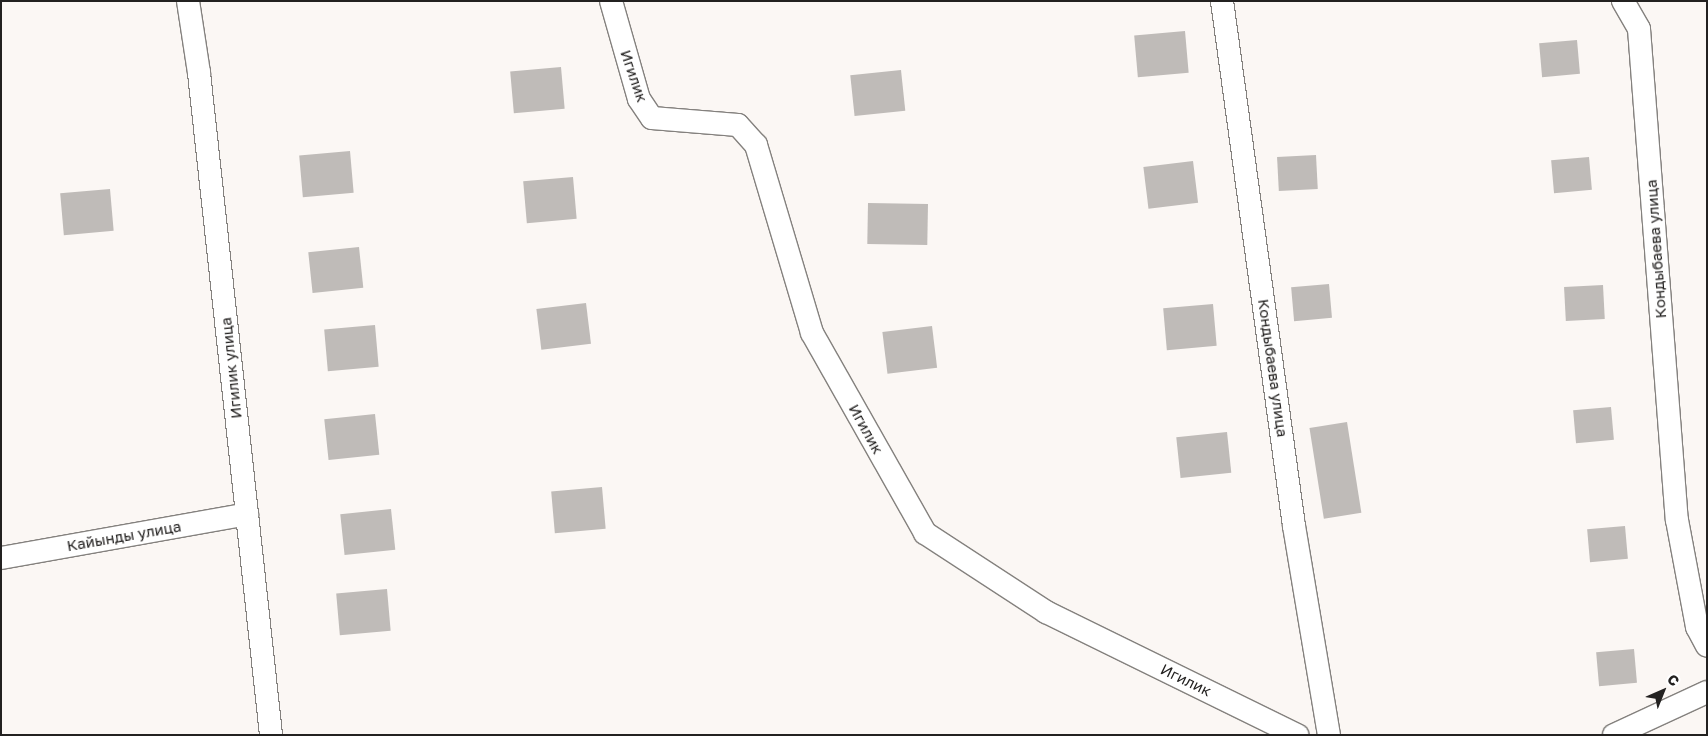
<!DOCTYPE html>
<html>
<head>
<meta charset="utf-8">
<style>
  body { margin:0 }
  #map { position:relative; width:1708px; height:736px; overflow:hidden; background:#fbf7f4; font-family:"Golos Text",sans-serif }
  div>[style] { position:absolute }
  [style*='--x'] { left:calc(var(--x)*1px); top:calc(var(--y)*1px); width:calc(var(--w)*1px); rotate:calc(var(--a)*1deg) }
  .building>* { inset:0; background:#bfbbb8; transform-origin:0 0 }
  .roads { filter:drop-shadow(1px 0 #84817e) drop-shadow(-1px 0 #84817e) drop-shadow(0 1px #84817e) drop-shadow(0 -1px #84817e) }
  .street>* { height:22px; margin:-11px; padding:0 11px; transform-origin:11px; border-radius:11px; background:#fff }
  span { translate:-50% -50%; white-space:nowrap; text-align:center; line-height:1.15; -webkit-text-stroke:4.5px #fff; paint-order:stroke }
  .street-label { font-size:15px; color:#232120 }
  .frame { position:absolute; inset:0; border:2px solid #232120; pointer-events:none }
  .north { position:absolute; left:1638px; top:666px; width:50px; height:50px; -webkit-text-stroke:4px #fff; paint-order:stroke; rotate:44deg; font-size:14px; font-weight:700; line-height:20px; text-align:center; color:#232120 }
  .north::after { content:''; display:block; margin:auto; width:18px; height:22px; background:#232120; clip-path:polygon(50% 0,100% 100%,50% 72%,0 100%) }
</style>
</head>
<body>
<div id="map">
  <div class="building">
    <div style="left:1185px;top:31px;width:42px;height:51px;rotate:85deg"></div>
    <div style="left:1577px;top:40px;width:34px;height:38px;rotate:85deg"></div>
    <div style="left:561px;top:67px;width:42px;height:51px;rotate:85deg"></div>
    <div style="left:901px;top:70px;width:41px;height:51px;rotate:84deg"></div>
    <div style="left:350px;top:151px;width:42px;height:51px;rotate:85deg"></div>
    <div style="left:1316px;top:155px;width:34px;height:39px;rotate:87deg"></div>
    <div style="left:1589px;top:157px;width:33px;height:38px;rotate:85deg"></div>
    <div style="left:1193px;top:161px;width:42px;height:50px;rotate:83deg"></div>
    <div style="left:573px;top:177px;width:42px;height:50px;rotate:85deg"></div>
    <div style="left:110px;top:189px;width:42px;height:50px;rotate:85deg"></div>
    <div style="left:868px;top:203px;width:60px;height:41px;rotate:1deg"></div>
    <div style="left:359px;top:247px;width:41px;height:51px;rotate:84deg"></div>
    <div style="left:1329px;top:284px;width:34px;height:38px;rotate:85deg"></div>
    <div style="left:1603px;top:285px;width:34px;height:39px;rotate:87deg"></div>
    <div style="left:586px;top:303px;width:41px;height:50px;rotate:83deg"></div>
    <div style="left:1213px;top:304px;width:42px;height:50px;rotate:85deg"></div>
    <div style="left:375px;top:325px;width:42px;height:51px;rotate:85deg"></div>
    <div style="left:932px;top:326px;width:42px;height:50px;rotate:83deg"></div>
    <div style="left:1611px;top:407px;width:33px;height:38px;rotate:85deg"></div>
    <div style="left:375px;top:414px;width:41px;height:51px;rotate:84deg"></div>
    <div style="left:1347px;top:422px;width:92px;height:38px;rotate:81deg"></div>
    <div style="left:1227px;top:432px;width:41px;height:51px;rotate:84deg"></div>
    <div style="left:602px;top:487px;width:42px;height:51px;rotate:85deg"></div>
    <div style="left:391px;top:509px;width:41px;height:51px;rotate:84deg"></div>
    <div style="left:1625px;top:526px;width:33px;height:38px;rotate:85deg"></div>
    <div style="left:387px;top:589px;width:42px;height:51px;rotate:85deg"></div>
    <div style="left:1634px;top:649px;width:34px;height:38px;rotate:85deg"></div>
  </div>
  <div class="roads">
    <div class="street">
      <div style="--x:188;--y:1;--w:73;--a:81.3"></div>
      <div style="--x:199;--y:73;--w:666;--a:83.79"></div>
      <div style="--x:611;--y:1;--w:102;--a:74.1"></div>
      <div style="--x:639;--y:99;--w:23;--a:56"></div>
      <div style="--x:652;--y:118;--w:86;--a:4.7"></div>
      <div style="--x:738;--y:125;--w:27;--a:48"></div>
      <div style="--x:756;--y:145;--w:196;--a:73.4"></div>
      <div style="--x:812;--y:333;--w:230;--a:60.5"></div>
      <div style="--x:925;--y:533;--w:145;--a:33.1"></div>
      <div style="--x:1046;--y:612;--w:280;--a:26.1"></div>
      <div style="--x:1222;--y:1;--w:530;--a:82.19"></div>
      <div style="--x:1294;--y:526;--w:212;--a:80.5"></div>
      <div style="--x:1623;--y:1;--w:32;--a:60"></div>
      <div style="--x:1639;--y:29;--w:492;--a:85.6"></div>
      <div style="--x:1677;--y:520;--w:109;--a:79.4"></div>
      <div style="--x:1697;--y:627;--w:21;--a:62"></div>
      <div style="--x:1;--y:558;--w:250;--a:-10.1"></div>
      <div style="--x:1614;--y:735;--w:102;--a:-24.8"></div>
    </div>
  </div>
  <div class="street-label">
    <span style="left:634px;top:76px;rotate:71deg">Игилик</span>
    <span style="left:1656px;top:249px;rotate:-94deg">Кондыбаева улица</span>
    <span style="left:231px;top:368px;rotate:-96deg">Игилик улица</span>
    <span style="left:1273px;top:368px;rotate:82deg">Кондыбаева улица</span>
    <span style="left:866px;top:429px;rotate:61deg">Игилик</span>
    <span style="left:124px;top:536px;rotate:-10deg">Кайынды улица</span>
    <span style="left:1186px;top:680px;rotate:26deg">Игилик</span>
  </div>
  <div class="frame"></div>
  <div class="north">С</div>
</div>
</body>
</html>
